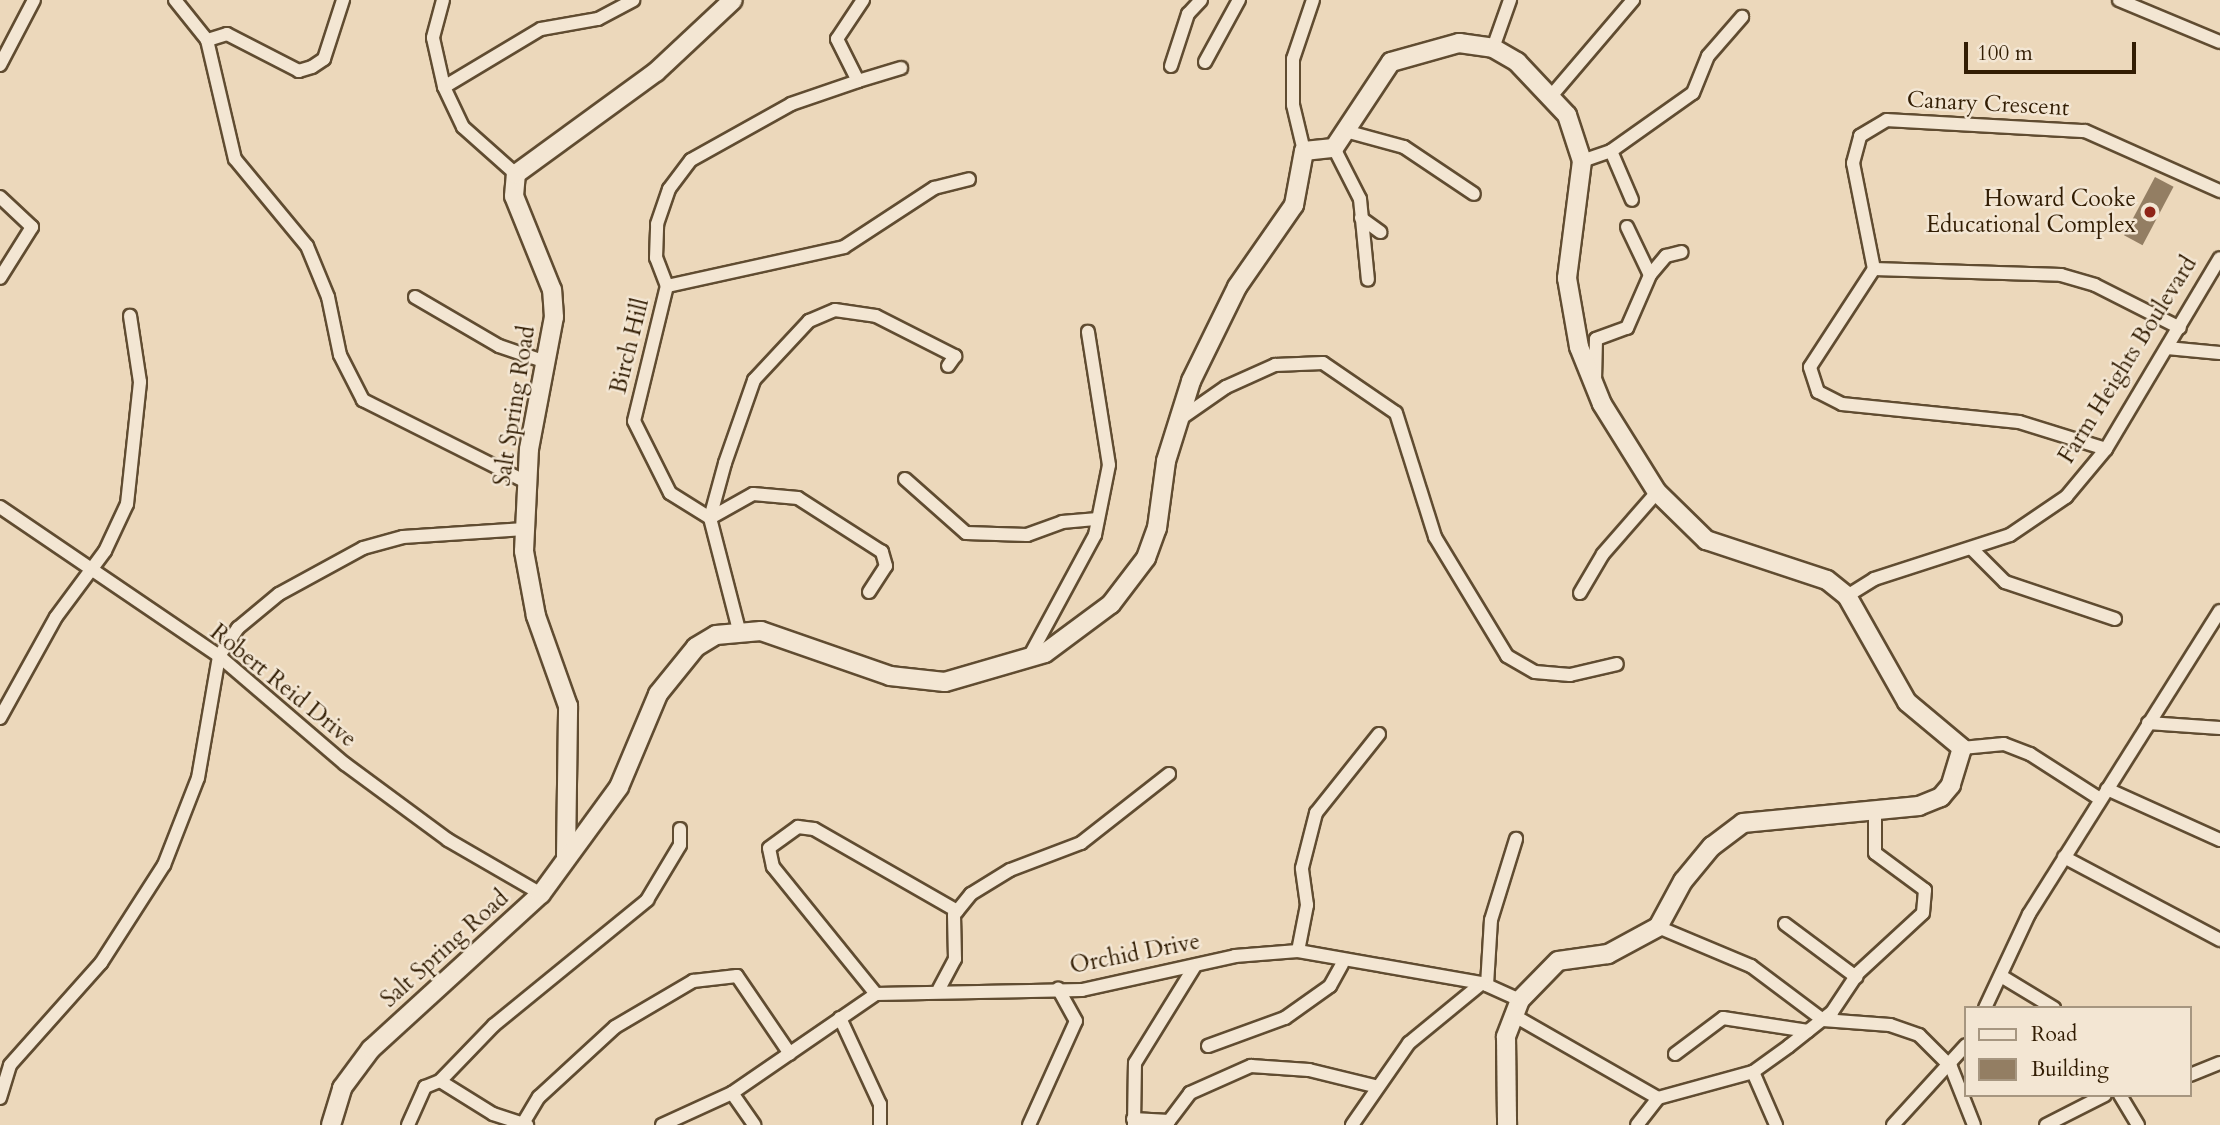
<!DOCTYPE html>
<html>
<head>
<meta charset="utf-8">
<style>
  body { margin:0 }
  #map { position:relative; width:2220px; height:1125px; overflow:hidden; background:#ecd8bb; font-family:Cardo,serif }
  div>[style] { position:absolute }
  [style*='--x'] { left:calc(var(--x)*1px); top:calc(var(--y)*1px); width:calc(var(--w)*1px); rotate:calc(var(--a)*1deg) }
  .building>* { inset:0; background:#937e63; transform-origin:0 0 }
  .roads { filter:drop-shadow(2px 0 #604c31) drop-shadow(-2px 0 #604c31) drop-shadow(0 2px #604c31) drop-shadow(0 -2px #604c31) }
  .street>* { height:12px; margin:-6px; padding:0 6px; transform-origin:6px; border-radius:6px; background:#f3e6d3 }
  .secondary>* { height:18px; margin:-9px; padding:0 9px; transform-origin:9px; border-radius:9px; background:#f3e6d3 }
  .dots>* { width:19px; height:19px; translate:-50% -50%; box-sizing:border-box; border:4px solid #f3e6d3; border-radius:50% }
  span { translate:-50% -50%; white-space:nowrap; text-align:center; line-height:1.15; -webkit-text-stroke:5px #f3e6d3; paint-order:stroke }
  .street-label { font-size:23px; color:#321d03 }
  .poi-label { font-size:23px; color:#321d03 }
  .right { translate:-100% -50%; text-align:right }
  .legend { position:absolute; left:1964px; top:1006px; width:228px; height:91px; box-sizing:border-box; background:#f3e6d3; border:2px solid #a69680; margin:0; padding:9px 12px; list-style:none; font-size:21px; color:#321d03 }
  .legend li { display:flex; align-items:center; gap:14px; height:35px }
  .legend b { width:35px; border:2px solid #a69680 }
  .scale { position:absolute; left:1964px; top:42px; width:172px; height:32px; box-sizing:border-box; border:4px solid #321d03; border-top:0; padding-left:9px; font-size:21px; line-height:24px; white-space:nowrap; color:#321d03; -webkit-text-stroke:5px #f3e6d3; paint-order:stroke }
</style>
</head>
<body>
<div id="map">
  <div class="building">
    <div style="left:2155px;top:177px;width:21px;height:66px;rotate:28deg"></div>
  </div>
  <div class="roads">
    <div class="street">
      <div style="--x:175;--y:0;--w:51;--a:51.3"></div>
      <div style="--x:343;--y:0;--w:62;--a:107.9"></div>
      <div style="--x:324;--y:59;--w:14;--a:146"></div>
      <div style="--x:312;--y:67;--w:14;--a:163"></div>
      <div style="--x:299;--y:71;--w:81;--a:-152.8"></div>
      <div style="--x:227;--y:34;--w:21;--a:163"></div>
      <div style="--x:207;--y:40;--w:122;--a:76.8"></div>
      <div style="--x:235;--y:159;--w:113;--a:50.4"></div>
      <div style="--x:307;--y:246;--w:55;--a:67.6"></div>
      <div style="--x:328;--y:297;--w:59;--a:78.3"></div>
      <div style="--x:340;--y:355;--w:51;--a:62.9"></div>
      <div style="--x:363;--y:400;--w:182;--a:26.7"></div>
      <div style="--x:443;--y:0;--w:39;--a:105"></div>
      <div style="--x:433;--y:38;--w:50;--a:77.3"></div>
      <div style="--x:444;--y:87;--w:44;--a:64.6"></div>
      <div style="--x:463;--y:127;--w:71;--a:41.6"></div>
      <div style="--x:2119;--y:0;--w:109;--a:22.6"></div>
      <div style="--x:1493;--y:48;--w:51;--a:-70.5"></div>
      <div style="--x:1205;--y:62;--w:71;--a:-61.3"></div>
      <div style="--x:0;--y:65;--w:73;--a:-62.4"></div>
      <div style="--x:1171;--y:66;--w:55;--a:-71.9"></div>
      <div style="--x:1188;--y:14;--w:19;--a:-47"></div>
      <div style="--x:858;--y:81;--w:45;--a:-16.8"></div>
      <div style="--x:444;--y:87;--w:113;--a:-30.9"></div>
      <div style="--x:541;--y:29;--w:58;--a:-10"></div>
      <div style="--x:598;--y:19;--w:40;--a:-28"></div>
      <div style="--x:1552;--y:95;--w:125;--a:-49.5"></div>
      <div style="--x:1349;--y:132;--w:57;--a:15.3"></div>
      <div style="--x:1404;--y:147;--w:84;--a:33.9"></div>
      <div style="--x:1334;--y:148;--w:57;--a:63"></div>
      <div style="--x:1360;--y:199;--w:81;--a:84.4"></div>
      <div style="--x:1304;--y:151;--w:47;--a:-103.4"></div>
      <div style="--x:1293;--y:105;--w:46;--a:-90"></div>
      <div style="--x:1293;--y:59;--w:62;--a:-71.3"></div>
      <div style="--x:1611;--y:151;--w:53;--a:66.8"></div>
      <div style="--x:1582;--y:161;--w:31;--a:-19"></div>
      <div style="--x:1611;--y:151;--w:100;--a:-35.3"></div>
      <div style="--x:1693;--y:93;--w:40;--a:-68"></div>
      <div style="--x:1708;--y:56;--w:52;--a:-48.9"></div>
      <div style="--x:0;--y:197;--w:44;--a:43.2"></div>
      <div style="--x:32;--y:227;--w:60;--a:122.1"></div>
      <div style="--x:1361;--y:218;--w:24;--a:36"></div>
      <div style="--x:1627;--y:227;--w:53;--a:64.4"></div>
      <div style="--x:1874;--y:269;--w:187;--a:1.8"></div>
      <div style="--x:2061;--y:275;--w:35;--a:16"></div>
      <div style="--x:2095;--y:285;--w:95;--a:26.8"></div>
      <div style="--x:667;--y:286;--w:181;--a:-12.4"></div>
      <div style="--x:844;--y:247;--w:108;--a:-33.2"></div>
      <div style="--x:934;--y:188;--w:36;--a:-14"></div>
      <div style="--x:415;--y:297;--w:97;--a:30.3"></div>
      <div style="--x:499;--y:346;--w:46;--a:18.8"></div>
      <div style="--x:2167;--y:348;--w:53;--a:5.4"></div>
      <div style="--x:1595;--y:380;--w:41;--a:-88.6"></div>
      <div style="--x:1596;--y:339;--w:33;--a:-20"></div>
      <div style="--x:1627;--y:328;--w:58;--a:-66.5"></div>
      <div style="--x:1650;--y:275;--w:25;--a:-50"></div>
      <div style="--x:1666;--y:256;--w:16;--a:-14"></div>
      <div style="--x:1180;--y:419;--w:56;--a:-34.8"></div>
      <div style="--x:1226;--y:387;--w:54;--a:-24.2"></div>
      <div style="--x:1275;--y:365;--w:48;--a:-2.4"></div>
      <div style="--x:1323;--y:363;--w:88;--a:34.4"></div>
      <div style="--x:1396;--y:413;--w:130;--a:72.5"></div>
      <div style="--x:1435;--y:537;--w:139;--a:58.8"></div>
      <div style="--x:1507;--y:656;--w:32;--a:30"></div>
      <div style="--x:1535;--y:672;--w:35;--a:5"></div>
      <div style="--x:1570;--y:675;--w:48;--a:-13.2"></div>
      <div style="--x:2106;--y:449;--w:91;--a:-162.8"></div>
      <div style="--x:2019;--y:422;--w:178;--a:-174.2"></div>
      <div style="--x:1842;--y:404;--w:27;--a:-153"></div>
      <div style="--x:1818;--y:392;--w:26;--a:-108"></div>
      <div style="--x:1810;--y:367;--w:117;--a:-56.9"></div>
      <div style="--x:1874;--y:269;--w:108;--a:-101.2"></div>
      <div style="--x:1853;--y:163;--w:28;--a:-75"></div>
      <div style="--x:1860;--y:136;--w:31;--a:-31"></div>
      <div style="--x:1887;--y:120;--w:198;--a:3.2"></div>
      <div style="--x:2085;--y:131;--w:148;--a:24"></div>
      <div style="--x:905;--y:479;--w:81;--a:41.5"></div>
      <div style="--x:966;--y:533;--w:61;--a:1.9"></div>
      <div style="--x:1027;--y:535;--w:37;--a:-20"></div>
      <div style="--x:1062;--y:522;--w:36;--a:-5"></div>
      <div style="--x:0;--y:507;--w:265;--a:34.2"></div>
      <div style="--x:219;--y:656;--w:166;--a:40.6"></div>
      <div style="--x:345;--y:764;--w:128;--a:36.4"></div>
      <div style="--x:448;--y:840;--w:108;--a:30.1"></div>
      <div style="--x:1972;--y:549;--w:47;--a:45"></div>
      <div style="--x:2005;--y:582;--w:116;--a:18.6"></div>
      <div style="--x:869;--y:592;--w:31;--a:-57"></div>
      <div style="--x:886;--y:566;--w:15;--a:-106"></div>
      <div style="--x:882;--y:552;--w:100;--a:-147.3"></div>
      <div style="--x:798;--y:498;--w:45;--a:-174.9"></div>
      <div style="--x:753;--y:494;--w:49;--a:150.8"></div>
      <div style="--x:710;--y:518;--w:57;--a:-74.7"></div>
      <div style="--x:725;--y:463;--w:88;--a:-70.7"></div>
      <div style="--x:754;--y:380;--w:81;--a:-47"></div>
      <div style="--x:809;--y:321;--w:28;--a:-23"></div>
      <div style="--x:835;--y:310;--w:41;--a:8.3"></div>
      <div style="--x:876;--y:316;--w:89;--a:26.9"></div>
      <div style="--x:955;--y:356;--w:12;--a:125"></div>
      <div style="--x:1580;--y:593;--w:45;--a:-59.5"></div>
      <div style="--x:1603;--y:554;--w:82;--a:-48.9"></div>
      <div style="--x:1847;--y:596;--w:32;--a:-32"></div>
      <div style="--x:1874;--y:579;--w:143;--a:-17.9"></div>
      <div style="--x:2010;--y:535;--w:68;--a:-34.2"></div>
      <div style="--x:2066;--y:497;--w:62;--a:-50.2"></div>
      <div style="--x:2106;--y:449;--w:222;--a:-59.2"></div>
      <div style="--x:739;--y:630;--w:116;--a:-104.5"></div>
      <div style="--x:710;--y:518;--w:47;--a:-148"></div>
      <div style="--x:670;--y:493;--w:80;--a:-116.6"></div>
      <div style="--x:634;--y:421;--w:139;--a:-76.3"></div>
      <div style="--x:667;--y:286;--w:30;--a:-111"></div>
      <div style="--x:656;--y:258;--w:34;--a:-88"></div>
      <div style="--x:657;--y:224;--w:37;--a:-71"></div>
      <div style="--x:669;--y:189;--w:36;--a:-53"></div>
      <div style="--x:691;--y:160;--w:115;--a:-29.2"></div>
      <div style="--x:791;--y:104;--w:71;--a:-18.9"></div>
      <div style="--x:858;--y:81;--w:47;--a:-116.6"></div>
      <div style="--x:837;--y:39;--w:47;--a:-56.3"></div>
      <div style="--x:1028;--y:659;--w:141;--a:-61.6"></div>
      <div style="--x:1095;--y:535;--w:71;--a:-78.7"></div>
      <div style="--x:1109;--y:465;--w:135;--a:-99"></div>
      <div style="--x:0;--y:718;--w:115;--a:-61"></div>
      <div style="--x:56;--y:617;--w:82;--a:-53.4"></div>
      <div style="--x:105;--y:551;--w:52;--a:-64.9"></div>
      <div style="--x:127;--y:504;--w:123;--a:-83.9"></div>
      <div style="--x:140;--y:382;--w:67;--a:-98.6"></div>
      <div style="--x:2148;--y:723;--w:72;--a:4"></div>
      <div style="--x:1962;--y:748;--w:42;--a:-5.4"></div>
      <div style="--x:2004;--y:744;--w:28;--a:21"></div>
      <div style="--x:2030;--y:754;--w:83;--a:32.7"></div>
      <div style="--x:2107;--y:789;--w:124;--a:24.3"></div>
      <div style="--x:2064;--y:857;--w:177;--a:28"></div>
      <div style="--x:1785;--y:924;--w:89;--a:36.7"></div>
      <div style="--x:1658;--y:927;--w:101;--a:22.8"></div>
      <div style="--x:1751;--y:966;--w:90;--a:36.9"></div>
      <div style="--x:1823;--y:1020;--w:67;--a:4.3"></div>
      <div style="--x:1890;--y:1025;--w:31;--a:19"></div>
      <div style="--x:1919;--y:1035;--w:45;--a:45"></div>
      <div style="--x:1951;--y:1067;--w:62;--a:68.4"></div>
      <div style="--x:1298;--y:951;--w:47;--a:-78.9"></div>
      <div style="--x:1307;--y:905;--w:37;--a:-98"></div>
      <div style="--x:1302;--y:868;--w:57;--a:-75.7"></div>
      <div style="--x:1316;--y:813;--w:101;--a:-51.4"></div>
      <div style="--x:2001;--y:976;--w:62;--a:31.1"></div>
      <div style="--x:1487;--y:985;--w:65;--a:-86.5"></div>
      <div style="--x:1491;--y:920;--w:85;--a:-72.8"></div>
      <div style="--x:939;--y:989;--w:34;--a:-62"></div>
      <div style="--x:955;--y:959;--w:44;--a:-91.3"></div>
      <div style="--x:954;--y:915;--w:27;--a:-51"></div>
      <div style="--x:971;--y:894;--w:46;--a:-31.6"></div>
      <div style="--x:1010;--y:870;--w:76;--a:-20.8"></div>
      <div style="--x:1081;--y:843;--w:112;--a:-38.1"></div>
      <div style="--x:876;--y:994;--w:164;--a:-129"></div>
      <div style="--x:773;--y:867;--w:19;--a:-102"></div>
      <div style="--x:769;--y:848;--w:36;--a:-36"></div>
      <div style="--x:798;--y:827;--w:16;--a:7"></div>
      <div style="--x:814;--y:829;--w:165;--a:29.8"></div>
      <div style="--x:1985;--y:1008;--w:104;--a:-64.9"></div>
      <div style="--x:2029;--y:914;--w:358;--a:-57.8"></div>
      <div style="--x:1513;--y:1015;--w:167;--a:29.8"></div>
      <div style="--x:840;--y:1018;--w:95;--a:65.1"></div>
      <div style="--x:880;--y:1104;--w:21;--a:90"></div>
      <div style="--x:1208;--y:1046;--w:82;--a:-20"></div>
      <div style="--x:1285;--y:1018;--w:55;--a:-35.4"></div>
      <div style="--x:1330;--y:986;--w:25;--a:-61"></div>
      <div style="--x:1675;--y:1054;--w:60;--a:-36.9"></div>
      <div style="--x:1723;--y:1018;--w:86;--a:8.7"></div>
      <div style="--x:1753;--y:1072;--w:58;--a:66.5"></div>
      <div style="--x:2190;--y:1075;--w:32;--a:-22"></div>
      <div style="--x:440;--y:1081;--w:78;--a:-46"></div>
      <div style="--x:494;--y:1025;--w:198;--a:-39.2"></div>
      <div style="--x:647;--y:900;--w:64;--a:-59"></div>
      <div style="--x:680;--y:845;--w:16;--a:-90"></div>
      <div style="--x:732;--y:1093;--w:39;--a:55"></div>
      <div style="--x:2120;--y:1095;--w:35;--a:59"></div>
      <div style="--x:0;--y:1098;--w:34;--a:-73"></div>
      <div style="--x:10;--y:1065;--w:137;--a:-48.3"></div>
      <div style="--x:101;--y:963;--w:117;--a:-57.3"></div>
      <div style="--x:164;--y:865;--w:93;--a:-68.7"></div>
      <div style="--x:198;--y:778;--w:124;--a:-80.2"></div>
      <div style="--x:219;--y:656;--w:34;--a:-56"></div>
      <div style="--x:238;--y:628;--w:53;--a:-39.7"></div>
      <div style="--x:279;--y:594;--w:96;--a:-28.7"></div>
      <div style="--x:363;--y:548;--w:41;--a:-15.4"></div>
      <div style="--x:403;--y:537;--w:122;--a:-3.8"></div>
      <div style="--x:1133;--y:1119;--w:36;--a:3"></div>
      <div style="--x:1169;--y:1121;--w:35;--a:-53"></div>
      <div style="--x:1190;--y:1093;--w:67;--a:-23.9"></div>
      <div style="--x:1251;--y:1066;--w:58;--a:3.9"></div>
      <div style="--x:1309;--y:1070;--w:71;--a:13.8"></div>
      <div style="--x:408;--y:1125;--w:42;--a:-65.9"></div>
      <div style="--x:425;--y:1087;--w:16;--a:-22"></div>
      <div style="--x:440;--y:1081;--w:62;--a:31.9"></div>
      <div style="--x:493;--y:1114;--w:36;--a:18"></div>
      <div style="--x:522;--y:1125;--w:33;--a:-59"></div>
      <div style="--x:539;--y:1097;--w:103;--a:-42.6"></div>
      <div style="--x:615;--y:1027;--w:91;--a:-30.5"></div>
      <div style="--x:693;--y:981;--w:44;--a:-6.5"></div>
      <div style="--x:737;--y:976;--w:94;--a:55.8"></div>
      <div style="--x:662;--y:1125;--w:77;--a:-24.6"></div>
      <div style="--x:732;--y:1093;--w:175;--a:-34.5"></div>
      <div style="--x:876;--y:994;--w:206;--a:-1.1"></div>
      <div style="--x:1082;--y:990;--w:157;--a:-12.5"></div>
      <div style="--x:1235;--y:956;--w:63;--a:-4.5"></div>
      <div style="--x:1298;--y:951;--w:187;--a:9.9"></div>
      <div style="--x:1482;--y:983;--w:42;--a:24.1"></div>
      <div style="--x:1029;--y:1125;--w:114;--a:-65.7"></div>
      <div style="--x:1076;--y:1021;--w:37;--a:-119"></div>
      <div style="--x:1134;--y:1125;--w:62;--a:-89.1"></div>
      <div style="--x:1135;--y:1063;--w:114;--a:-58.3"></div>
      <div style="--x:1352;--y:1125;--w:100;--a:-55.2"></div>
      <div style="--x:1409;--y:1043;--w:94;--a:-39.4"></div>
      <div style="--x:1637;--y:1125;--w:34;--a:-52"></div>
      <div style="--x:1658;--y:1098;--w:98;--a:-15.3"></div>
      <div style="--x:1753;--y:1072;--w:44;--a:-35.8"></div>
      <div style="--x:1789;--y:1046;--w:55;--a:-38.3"></div>
      <div style="--x:1832;--y:1012;--w:47;--a:-56.3"></div>
      <div style="--x:1858;--y:973;--w:88;--a:-42.7"></div>
      <div style="--x:1923;--y:913;--w:23;--a:-85"></div>
      <div style="--x:1925;--y:890;--w:62;--a:-143.5"></div>
      <div style="--x:1875;--y:853;--w:42;--a:-90"></div>
      <div style="--x:1893;--y:1125;--w:108;--a:-47.6"></div>
      <div style="--x:2046;--y:1125;--w:66;--a:-27"></div>
    </div>
    <div class="secondary">
      <div style="--x:566;--y:856;--w:150;--a:-89.2"></div>
      <div style="--x:568;--y:706;--w:96;--a:-109.6"></div>
      <div style="--x:536;--y:616;--w:66;--a:-100.5"></div>
      <div style="--x:524;--y:551;--w:102;--a:-87.2"></div>
      <div style="--x:529;--y:449;--w:134;--a:-79.3"></div>
      <div style="--x:554;--y:317;--w:27;--a:-94"></div>
      <div style="--x:552;--y:290;--w:101;--a:-112"></div>
      <div style="--x:514;--y:196;--w:22;--a:-85"></div>
      <div style="--x:516;--y:174;--w:173;--a:-36.1"></div>
      <div style="--x:656;--y:72;--w:105;--a:-43.1"></div>
      <div style="--x:331;--y:1125;--w:39;--a:-73"></div>
      <div style="--x:342;--y:1088;--w:49;--a:-53.4"></div>
      <div style="--x:371;--y:1049;--w:230;--a:-42.4"></div>
      <div style="--x:541;--y:894;--w:132;--a:-53.9"></div>
      <div style="--x:619;--y:787;--w:101;--a:-67.2"></div>
      <div style="--x:658;--y:694;--w:60;--a:-51"></div>
      <div style="--x:696;--y:647;--w:23;--a:-31"></div>
      <div style="--x:716;--y:635;--w:45;--a:-5.1"></div>
      <div style="--x:761;--y:631;--w:137;--a:19.2"></div>
      <div style="--x:890;--y:676;--w:55;--a:6.2"></div>
      <div style="--x:945;--y:682;--w:104;--a:-16.2"></div>
      <div style="--x:1045;--y:653;--w:82;--a:-36.6"></div>
      <div style="--x:1111;--y:604;--w:58;--a:-52.7"></div>
      <div style="--x:1146;--y:558;--w:32;--a:-70"></div>
      <div style="--x:1157;--y:528;--w:68;--a:-82.3"></div>
      <div style="--x:1166;--y:461;--w:84;--a:-72.6"></div>
      <div style="--x:1191;--y:381;--w:105;--a:-63.9"></div>
      <div style="--x:1237;--y:287;--w:100;--a:-55.2"></div>
      <div style="--x:1294;--y:205;--w:55;--a:-79.5"></div>
      <div style="--x:1304;--y:151;--w:30;--a:-6"></div>
      <div style="--x:1334;--y:148;--w:103;--a:-56.5"></div>
      <div style="--x:1391;--y:62;--w:71;--a:-15.6"></div>
      <div style="--x:1459;--y:43;--w:34;--a:8"></div>
      <div style="--x:1493;--y:48;--w:28;--a:30"></div>
      <div style="--x:1517;--y:62;--w:73;--a:46.7"></div>
      <div style="--x:1567;--y:115;--w:48;--a:71.9"></div>
      <div style="--x:1582;--y:161;--w:118;--a:97.3"></div>
      <div style="--x:1567;--y:278;--w:70;--a:80.1"></div>
      <div style="--x:1579;--y:347;--w:61;--a:68"></div>
      <div style="--x:1602;--y:404;--w:104;--a:58"></div>
      <div style="--x:1657;--y:492;--w:69;--a:44.4"></div>
      <div style="--x:1706;--y:540;--w:127;--a:18.3"></div>
      <div style="--x:1827;--y:580;--w:26;--a:39"></div>
      <div style="--x:1847;--y:596;--w:122;--a:60.5"></div>
      <div style="--x:1907;--y:702;--w:72;--a:39.9"></div>
      <div style="--x:1962;--y:748;--w:39;--a:107"></div>
      <div style="--x:1951;--y:785;--w:16;--a:130"></div>
      <div style="--x:1941;--y:797;--w:24;--a:158"></div>
      <div style="--x:1919;--y:806;--w:177;--a:174.5"></div>
      <div style="--x:1743;--y:823;--w:39;--a:143"></div>
      <div style="--x:1712;--y:846;--w:45;--a:129.6"></div>
      <div style="--x:1683;--y:881;--w:52;--a:118.5"></div>
      <div style="--x:1658;--y:927;--w:57;--a:151.6"></div>
      <div style="--x:1608;--y:954;--w:50;--a:172"></div>
      <div style="--x:1558;--y:961;--w:54;--a:134.3"></div>
      <div style="--x:1520;--y:1000;--w:40;--a:111"></div>
      <div style="--x:1506;--y:1037;--w:88;--a:89.3"></div>
    </div>
  </div>
  <div class="dots">
    <div style="left:2150px;top:212px;background:#8f2418"></div>
  </div>
  <div class="street-label">
    <span style="left:1988px;top:104px;rotate:3deg">Canary Crescent</span>
    <span style="left:630px;top:346px;rotate:-76deg">Birch Hill</span>
    <span style="left:2128px;top:360px;rotate:-58deg">Farm Heights Boulevard</span>
    <span style="left:515px;top:406px;rotate:-81deg">Salt Spring Road</span>
    <span style="left:283px;top:686px;rotate:39deg">Robert Reid Drive</span>
    <span style="left:445px;top:949px;rotate:-42deg">Salt Spring Road</span>
    <span style="left:1135px;top:954px;rotate:-11deg">Orchid Drive</span>
  </div>
  <div class="poi-label">
    <span class="right" style="left:2136px;top:212px">Howard Cooke<br>Educational Complex</span>
  </div>
  <ul class="legend">
  <li><b style="height:9px;background:#f3e6d3"></b>Road</li>
  <li><b style="height:19px;background:#937e63"></b>Building</li>
  </ul>
  <div class="scale">100 m</div>
</div>
</body>
</html>
